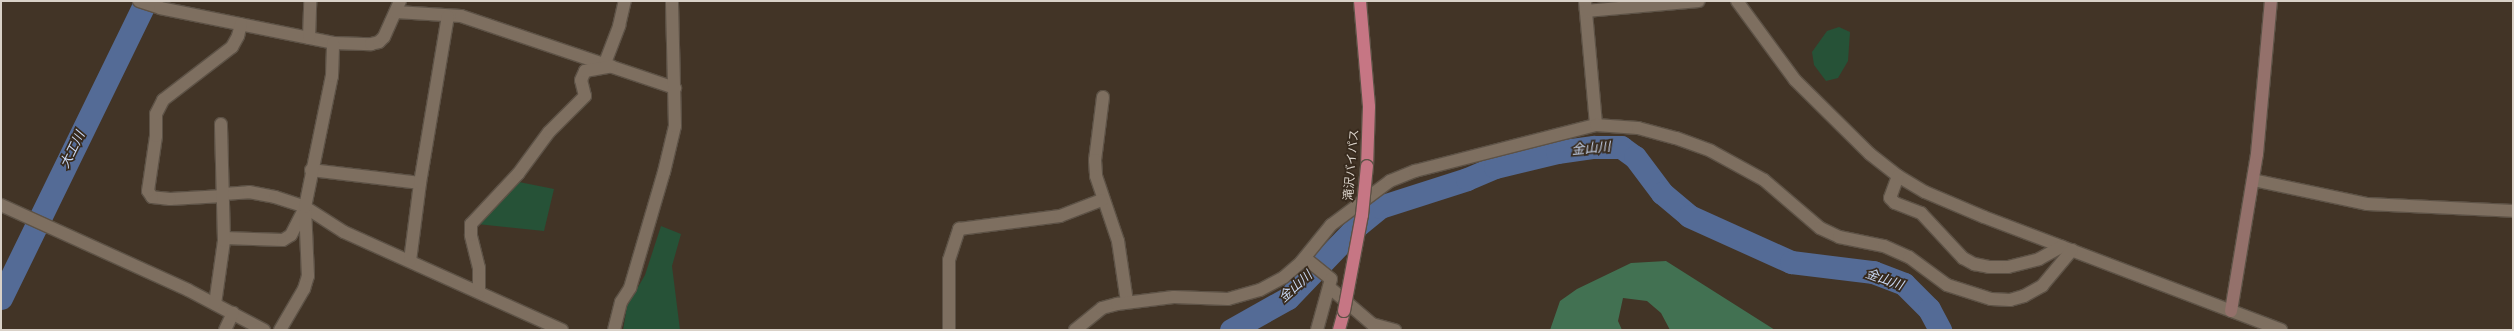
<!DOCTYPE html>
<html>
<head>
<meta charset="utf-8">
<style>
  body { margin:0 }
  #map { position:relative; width:2514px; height:331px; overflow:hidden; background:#423426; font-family:Arial,"Noto Sans JP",sans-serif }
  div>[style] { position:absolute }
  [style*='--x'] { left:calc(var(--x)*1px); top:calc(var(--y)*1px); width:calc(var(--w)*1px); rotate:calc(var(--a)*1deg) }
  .green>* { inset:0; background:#265237 }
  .forest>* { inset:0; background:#427152 }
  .river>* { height:23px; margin:-11.5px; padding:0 11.5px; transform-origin:11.5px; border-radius:11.5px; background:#546b96 }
  .roads { filter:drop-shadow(1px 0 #5d5246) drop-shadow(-1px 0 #5d5246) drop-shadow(0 1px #5d5246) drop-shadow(0 -1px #5d5246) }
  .street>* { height:12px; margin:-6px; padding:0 6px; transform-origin:6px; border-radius:6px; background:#7e6f60 }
  .secondary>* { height:12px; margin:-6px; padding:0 6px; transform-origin:6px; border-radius:6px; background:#94716b }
  .highway>* { height:12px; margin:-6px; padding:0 6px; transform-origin:6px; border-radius:6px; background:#c67684 }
  .bridges { filter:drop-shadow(1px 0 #5d5246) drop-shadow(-1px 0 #5d5246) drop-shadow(0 1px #5d5246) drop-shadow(0 -1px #5d5246) }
  .highway-bridge>* { height:12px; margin:-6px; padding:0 6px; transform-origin:6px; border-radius:6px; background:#c67684 }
  span { translate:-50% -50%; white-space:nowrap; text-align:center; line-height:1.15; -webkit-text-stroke:3.5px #372a1d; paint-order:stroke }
  .street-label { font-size:12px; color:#d9d1c8 }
  .water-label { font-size:13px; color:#cad9f4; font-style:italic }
  .frame { position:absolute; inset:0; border:2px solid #d9d1c8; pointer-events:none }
</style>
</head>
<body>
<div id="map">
  <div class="green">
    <div style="clip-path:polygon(1839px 27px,1850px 32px,1848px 61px,1838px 78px,1826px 81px,1814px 65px,1812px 52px,1827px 31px)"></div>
    <div style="clip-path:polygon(514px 181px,554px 189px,544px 231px,477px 224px)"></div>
    <div style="clip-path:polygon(661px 226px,681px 234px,672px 266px,680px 330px,623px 330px,627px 306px,645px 275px)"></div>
  </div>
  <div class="forest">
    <div style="clip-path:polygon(1666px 261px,1775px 330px,1670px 330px,1661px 313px,1647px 301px,1623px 298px,1618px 321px,1622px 330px,1550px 330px,1560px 301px,1577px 289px,1631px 263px)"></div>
  </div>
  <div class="river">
    <div style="--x:1;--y:298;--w:331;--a:-64"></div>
    <div style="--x:1231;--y:330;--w:65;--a:-29.3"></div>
    <div style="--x:1288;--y:298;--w:101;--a:-46.2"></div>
    <div style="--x:1358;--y:225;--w:28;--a:-39"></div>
    <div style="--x:1380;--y:207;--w:91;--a:-17.8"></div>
    <div style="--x:1467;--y:179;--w:30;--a:-23"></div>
    <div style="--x:1495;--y:167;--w:64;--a:-13.6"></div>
    <div style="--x:1557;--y:152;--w:37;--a:-8"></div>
    <div style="--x:1594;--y:147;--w:27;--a:0"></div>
    <div style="--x:1621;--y:147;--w:17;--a:36"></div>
    <div style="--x:1635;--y:157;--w:45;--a:53.1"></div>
    <div style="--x:1662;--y:193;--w:35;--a:40"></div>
    <div style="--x:1689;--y:216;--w:112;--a:24.3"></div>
    <div style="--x:1791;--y:262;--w:83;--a:7"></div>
    <div style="--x:1873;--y:272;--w:33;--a:21"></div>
    <div style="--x:1904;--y:284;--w:35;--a:45"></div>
    <div style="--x:1929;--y:309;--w:24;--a:62"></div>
  </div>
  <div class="roads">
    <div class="street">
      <div style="--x:139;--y:1;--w:22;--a:18"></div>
      <div style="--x:160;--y:8;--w:177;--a:11.4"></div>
      <div style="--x:333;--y:43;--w:38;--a:2"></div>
      <div style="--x:371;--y:44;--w:8;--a:-14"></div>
      <div style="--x:379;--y:42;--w:7;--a:-45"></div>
      <div style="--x:384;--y:37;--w:39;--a:-66"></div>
      <div style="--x:1585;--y:1;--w:124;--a:84.9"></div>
      <div style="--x:1737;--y:1;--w:98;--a:53.7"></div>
      <div style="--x:1795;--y:80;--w:105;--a:44.6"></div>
      <div style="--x:1870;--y:154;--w:36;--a:38"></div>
      <div style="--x:1898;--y:176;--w:31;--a:31"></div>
      <div style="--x:1925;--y:192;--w:64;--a:23"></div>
      <div style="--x:1984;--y:217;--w:318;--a:20.8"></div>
      <div style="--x:1586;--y:11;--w:113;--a:-5.1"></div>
      <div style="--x:396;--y:12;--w:65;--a:3.5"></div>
      <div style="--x:461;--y:16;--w:226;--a:18.6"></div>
      <div style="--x:309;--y:38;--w:37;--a:-88"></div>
      <div style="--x:605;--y:63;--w:40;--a:-69"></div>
      <div style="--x:619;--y:26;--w:26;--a:-77"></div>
      <div style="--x:1103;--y:97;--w:64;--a:97.2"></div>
      <div style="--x:1095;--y:160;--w:16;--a:86"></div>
      <div style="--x:1096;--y:176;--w:69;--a:71.3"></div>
      <div style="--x:1118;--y:241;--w:62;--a:81.6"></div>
      <div style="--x:311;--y:170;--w:110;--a:6.8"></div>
      <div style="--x:1898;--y:176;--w:23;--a:110"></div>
      <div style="--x:1890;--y:198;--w:7;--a:45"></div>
      <div style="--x:1895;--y:203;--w:28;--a:21"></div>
      <div style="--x:1921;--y:213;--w:62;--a:47"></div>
      <div style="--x:1963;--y:258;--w:13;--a:29"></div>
      <div style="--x:1974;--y:264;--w:15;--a:11"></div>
      <div style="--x:1989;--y:267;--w:19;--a:0"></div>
      <div style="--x:2008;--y:267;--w:32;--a:-14"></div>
      <div style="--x:2039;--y:259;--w:26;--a:-29"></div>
      <div style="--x:2253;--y:180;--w:116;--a:11.9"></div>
      <div style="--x:2367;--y:204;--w:146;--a:2.7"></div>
      <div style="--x:223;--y:194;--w:26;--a:-4"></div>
      <div style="--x:249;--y:192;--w:26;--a:11"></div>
      <div style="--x:275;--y:197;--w:32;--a:18"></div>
      <div style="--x:305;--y:207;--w:46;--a:32.7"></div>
      <div style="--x:344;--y:232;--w:239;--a:24.2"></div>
      <div style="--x:223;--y:196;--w:53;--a:176.8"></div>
      <div style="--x:170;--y:199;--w:18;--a:-174"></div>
      <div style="--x:152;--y:197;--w:7;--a:-124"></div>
      <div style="--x:148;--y:191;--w:56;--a:-81.7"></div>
      <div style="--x:156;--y:136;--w:22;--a:-90"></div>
      <div style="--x:156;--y:114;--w:16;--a:-63"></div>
      <div style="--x:163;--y:100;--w:87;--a:-37.5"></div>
      <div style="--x:232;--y:47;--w:13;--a:-61"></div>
      <div style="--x:238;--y:36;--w:12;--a:-76"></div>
      <div style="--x:1;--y:205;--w:205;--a:24.4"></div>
      <div style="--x:188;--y:290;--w:86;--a:27.8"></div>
      <div style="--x:224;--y:238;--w:59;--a:1.9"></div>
      <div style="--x:283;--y:240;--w:9;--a:-32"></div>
      <div style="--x:291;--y:235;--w:31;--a:-63"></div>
      <div style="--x:1305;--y:258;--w:33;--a:39"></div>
      <div style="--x:1331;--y:279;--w:53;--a:105.4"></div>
      <div style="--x:410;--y:261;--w:79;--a:-82.7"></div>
      <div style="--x:420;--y:183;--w:169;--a:-80.5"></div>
      <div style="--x:1329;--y:287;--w:57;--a:40.7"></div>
      <div style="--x:1372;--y:324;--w:24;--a:15"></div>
      <div style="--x:479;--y:292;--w:24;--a:-90"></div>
      <div style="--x:479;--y:268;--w:34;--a:-104"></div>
      <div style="--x:471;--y:235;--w:11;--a:-90"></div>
      <div style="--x:471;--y:224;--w:69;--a:-46.8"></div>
      <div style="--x:518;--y:174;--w:52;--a:-53.6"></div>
      <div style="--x:549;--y:132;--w:51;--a:-45"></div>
      <div style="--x:585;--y:96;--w:16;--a:-104"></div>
      <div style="--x:581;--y:80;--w:10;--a:-66"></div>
      <div style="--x:585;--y:71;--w:27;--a:-10"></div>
      <div style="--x:215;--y:304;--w:64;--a:-81.9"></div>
      <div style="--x:224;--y:241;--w:117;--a:-91.5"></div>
      <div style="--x:225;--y:330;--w:19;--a:-65"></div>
      <div style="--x:280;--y:330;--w:48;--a:-59.7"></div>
      <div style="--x:304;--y:289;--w:14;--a:-73"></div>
      <div style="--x:308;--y:276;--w:69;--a:-92.5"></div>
      <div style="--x:305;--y:207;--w:134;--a:-78.4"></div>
      <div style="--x:332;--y:76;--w:33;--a:-88"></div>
      <div style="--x:614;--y:330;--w:29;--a:-76"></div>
      <div style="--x:621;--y:302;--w:17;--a:-57"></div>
      <div style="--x:630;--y:288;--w:121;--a:-73.7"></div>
      <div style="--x:664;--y:172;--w:47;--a:-76.6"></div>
      <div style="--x:675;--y:126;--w:125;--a:-91.4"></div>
      <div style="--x:949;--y:330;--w:70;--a:-90"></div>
      <div style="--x:949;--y:260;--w:33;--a:-72"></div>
      <div style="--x:959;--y:229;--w:102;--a:-7.3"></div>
      <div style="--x:1060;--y:216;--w:45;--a:-20.9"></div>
      <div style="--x:1075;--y:330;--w:35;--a:-39"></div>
      <div style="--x:1102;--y:308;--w:16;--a:-15"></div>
      <div style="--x:1117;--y:304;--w:57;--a:-7"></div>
      <div style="--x:1174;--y:297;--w:54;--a:2.1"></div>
      <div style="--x:1228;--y:299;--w:33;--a:-16"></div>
      <div style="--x:1260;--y:290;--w:27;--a:-28"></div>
      <div style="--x:1284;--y:277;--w:23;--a:-41"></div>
      <div style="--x:1301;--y:262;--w:48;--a:-51"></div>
      <div style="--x:1331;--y:225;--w:74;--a:-36.7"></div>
      <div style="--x:1390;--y:181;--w:27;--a:-22"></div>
      <div style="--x:1415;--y:171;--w:187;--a:-14.3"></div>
      <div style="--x:1596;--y:125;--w:42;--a:4.1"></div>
      <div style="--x:1638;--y:128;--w:39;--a:15"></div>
      <div style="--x:1676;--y:138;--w:37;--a:20"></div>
      <div style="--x:1711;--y:151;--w:60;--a:28.7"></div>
      <div style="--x:1764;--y:180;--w:74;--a:40.6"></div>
      <div style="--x:1820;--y:228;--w:21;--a:25"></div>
      <div style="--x:1839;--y:237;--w:46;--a:11.3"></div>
      <div style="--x:1884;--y:246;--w:27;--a:24"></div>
      <div style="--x:1909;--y:257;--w:47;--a:36.4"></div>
      <div style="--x:1947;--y:285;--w:46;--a:17.7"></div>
      <div style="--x:1991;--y:299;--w:19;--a:3"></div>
      <div style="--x:2010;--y:300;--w:15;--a:-16"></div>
      <div style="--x:2024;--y:296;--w:21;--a:-29"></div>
      <div style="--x:2042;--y:286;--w:47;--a:-50.2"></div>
    </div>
    <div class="secondary">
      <div style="--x:2231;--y:311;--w:159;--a:-80.6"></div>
      <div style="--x:2257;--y:154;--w:154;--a:-84.8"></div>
    </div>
    <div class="highway">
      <div style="--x:1360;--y:1;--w:106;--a:85.1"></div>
      <div style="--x:1369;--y:107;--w:59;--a:91.9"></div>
      <div style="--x:1339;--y:330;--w:20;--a:-75"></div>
    </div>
  </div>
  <div class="bridges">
    <div class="highway-bridge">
      <div style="--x:1344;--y:311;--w:98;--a:-79.4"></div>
      <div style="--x:1362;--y:215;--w:49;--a:-84.2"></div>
    </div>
  </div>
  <div class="street-label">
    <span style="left:1352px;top:165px;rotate:-85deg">滝沢バイパス</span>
  </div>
  <div class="water-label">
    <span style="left:1591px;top:149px;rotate:-5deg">金山川</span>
    <span style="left:73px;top:150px;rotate:-64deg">大工川</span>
    <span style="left:1884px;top:280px;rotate:20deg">金山川</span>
    <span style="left:1296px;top:287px;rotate:-42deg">金山川</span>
  </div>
  <div class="frame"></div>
</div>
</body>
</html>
